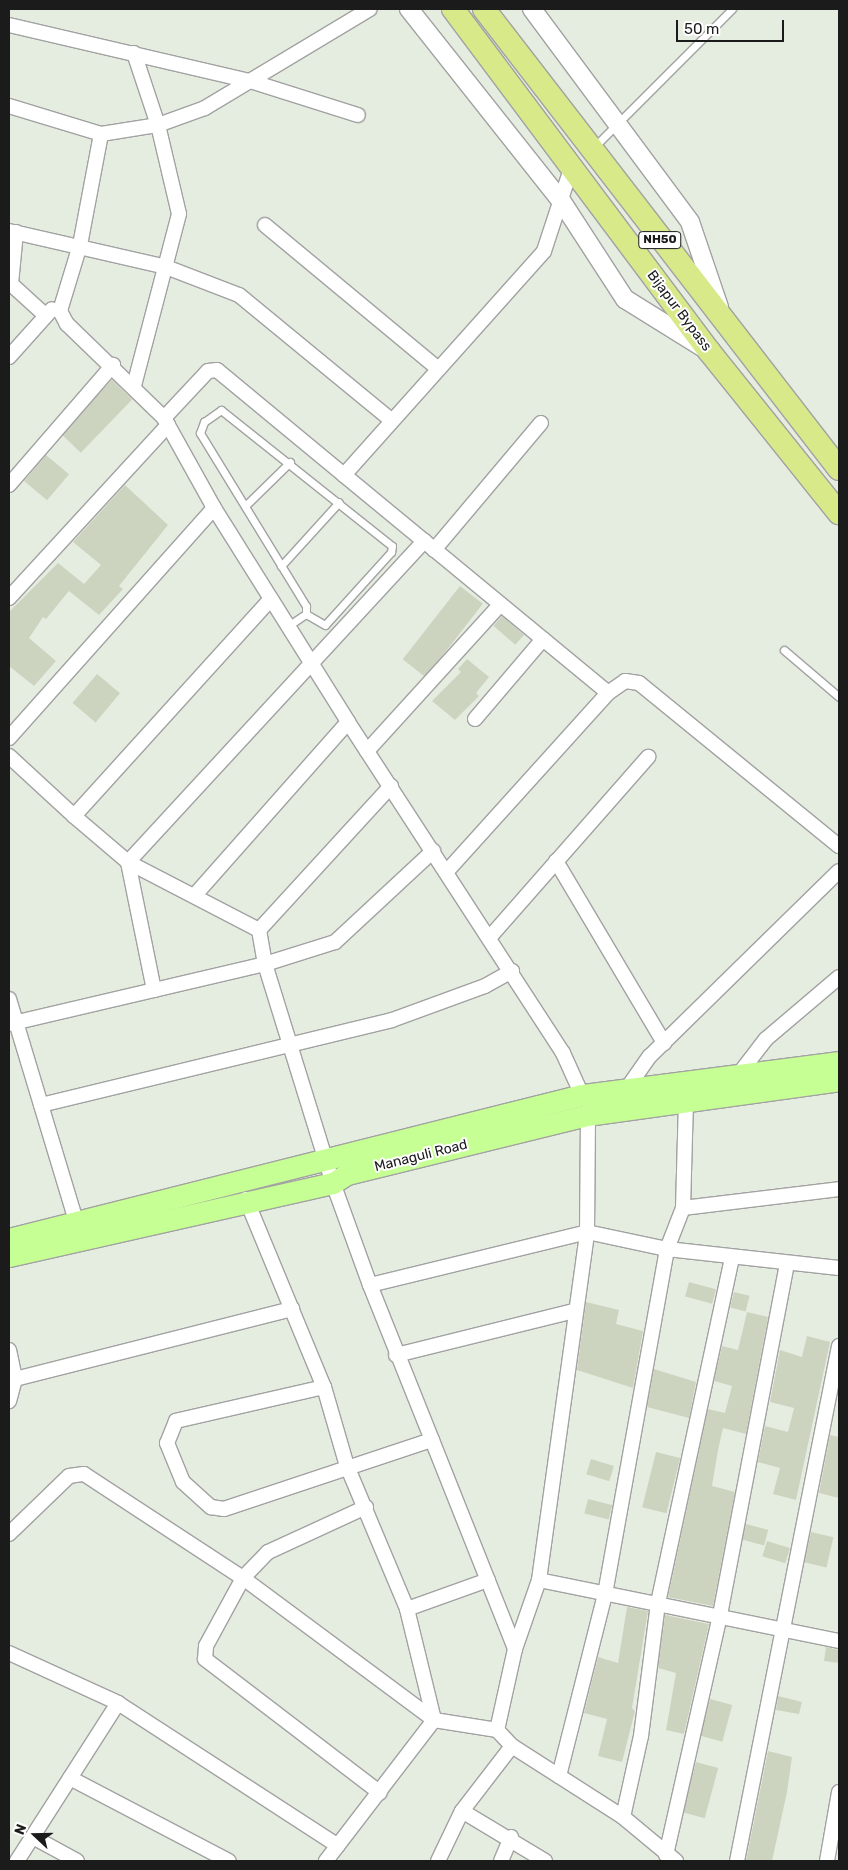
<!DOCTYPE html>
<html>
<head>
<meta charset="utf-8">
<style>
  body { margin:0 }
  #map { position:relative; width:848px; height:1870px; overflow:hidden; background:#e5ede0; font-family:Rubik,sans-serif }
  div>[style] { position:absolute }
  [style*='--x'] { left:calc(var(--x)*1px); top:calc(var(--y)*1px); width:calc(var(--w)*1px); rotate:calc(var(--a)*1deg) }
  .building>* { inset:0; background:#ccd4c0; transform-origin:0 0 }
  .roads { filter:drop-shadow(1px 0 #a2a2a2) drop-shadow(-1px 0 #a2a2a2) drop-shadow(0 1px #a2a2a2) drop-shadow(0 -1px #a2a2a2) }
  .service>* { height:7px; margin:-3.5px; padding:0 3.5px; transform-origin:3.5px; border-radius:3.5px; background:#fff }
  .minor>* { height:14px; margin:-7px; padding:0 7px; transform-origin:7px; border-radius:7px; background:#fff }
  .tertiary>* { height:18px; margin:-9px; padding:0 9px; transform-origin:9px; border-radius:9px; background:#fff }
  .primary>* { height:21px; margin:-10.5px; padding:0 10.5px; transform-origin:10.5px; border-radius:10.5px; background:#c6ff93 }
  .trunk>* { height:22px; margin:-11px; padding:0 11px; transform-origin:11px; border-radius:11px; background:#d8e98a }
  span { translate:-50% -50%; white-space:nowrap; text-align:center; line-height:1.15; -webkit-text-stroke:4px #fff; paint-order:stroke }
  .shield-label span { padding:1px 4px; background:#fff; border:1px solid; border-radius:4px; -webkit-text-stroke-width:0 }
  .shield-label { font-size:12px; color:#1b1b1b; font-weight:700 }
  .street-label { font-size:14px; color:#1b1b1b }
  .frame { position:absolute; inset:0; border:10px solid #1b1b1b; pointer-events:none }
  .north { position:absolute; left:10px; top:1810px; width:50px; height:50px; -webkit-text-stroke:4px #fff; paint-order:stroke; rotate:291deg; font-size:14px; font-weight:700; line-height:20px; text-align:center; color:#1b1b1b }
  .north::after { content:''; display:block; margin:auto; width:18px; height:22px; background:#1b1b1b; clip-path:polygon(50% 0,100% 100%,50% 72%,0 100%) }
  .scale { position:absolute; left:676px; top:20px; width:108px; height:22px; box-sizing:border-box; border:2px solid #1b1b1b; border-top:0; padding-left:6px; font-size:15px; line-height:18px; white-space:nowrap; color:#1b1b1b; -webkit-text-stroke:4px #fff; paint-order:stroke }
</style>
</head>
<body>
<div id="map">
  <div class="building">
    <div style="left:112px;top:380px;width:28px;height:74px;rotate:44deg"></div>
    <div style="left:46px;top:455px;width:30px;height:34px;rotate:40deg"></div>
    <div style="clip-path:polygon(125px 485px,168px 525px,119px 586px,123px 589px,99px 615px,69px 591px,46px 619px,43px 617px,29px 638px,56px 661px,34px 686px,9px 666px,9px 612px,58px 563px,84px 584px,101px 565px,73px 542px)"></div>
    <div style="left:460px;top:586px;width:29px;height:93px;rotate:38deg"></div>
    <div style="left:502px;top:616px;width:29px;height:13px;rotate:41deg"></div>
    <div style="clip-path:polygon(467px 659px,489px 677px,476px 693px,479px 696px,455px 720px,432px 701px,461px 672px,458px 669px)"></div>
    <div style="left:97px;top:674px;width:30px;height:38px;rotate:40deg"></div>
    <div style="left:689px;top:1282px;width:28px;height:15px;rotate:15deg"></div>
    <div style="left:734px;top:1292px;width:16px;height:16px;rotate:14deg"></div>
    <div style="clip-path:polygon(586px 1302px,619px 1310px,616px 1324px,643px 1331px,633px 1388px,577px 1370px)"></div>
    <div style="clip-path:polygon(747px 1312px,768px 1317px,746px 1434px,723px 1428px,718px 1450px,712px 1486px,735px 1492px,713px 1606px,668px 1597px,708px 1409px,725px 1413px,732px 1386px,714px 1381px,722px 1346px,738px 1350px)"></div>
    <div style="clip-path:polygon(807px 1336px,830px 1342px,796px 1500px,773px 1494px,780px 1468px,758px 1462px,765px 1426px,788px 1432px,794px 1408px,770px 1402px,780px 1350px,802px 1357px)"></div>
    <div style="clip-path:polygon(654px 1369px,696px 1382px,689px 1418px,647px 1407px)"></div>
    <div style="clip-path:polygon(830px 1435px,839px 1437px,839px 1498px,819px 1493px)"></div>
    <div style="left:656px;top:1452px;width:25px;height:57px;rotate:14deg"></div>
    <div style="left:591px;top:1459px;width:24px;height:16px;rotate:17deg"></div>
    <div style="left:588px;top:1499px;width:25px;height:15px;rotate:14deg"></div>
    <div style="left:746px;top:1524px;width:23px;height:16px;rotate:15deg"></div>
    <div style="left:811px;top:1532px;width:23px;height:31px;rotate:13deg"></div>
    <div style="left:767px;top:1541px;width:24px;height:16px;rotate:17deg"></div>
    <div style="clip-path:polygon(627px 1607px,648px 1611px,632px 1708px,635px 1711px,622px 1762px,598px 1756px,607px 1719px,584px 1713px,598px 1657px,618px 1663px)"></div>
    <div style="clip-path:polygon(665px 1615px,709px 1624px,684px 1734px,666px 1730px,676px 1673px,658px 1668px)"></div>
    <div style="clip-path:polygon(826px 1647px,839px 1650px,839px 1663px,824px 1661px)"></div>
    <div style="clip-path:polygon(778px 1696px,802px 1702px,799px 1714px,776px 1710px)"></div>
    <div style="left:710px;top:1699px;width:23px;height:38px;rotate:15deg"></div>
    <div style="clip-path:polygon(768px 1751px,792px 1757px,787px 1792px,772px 1861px,746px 1861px)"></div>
    <div style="left:696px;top:1762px;width:23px;height:52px;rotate:15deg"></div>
  </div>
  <div class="roads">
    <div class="service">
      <div style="--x:594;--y:147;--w:195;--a:-45"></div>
      <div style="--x:245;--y:506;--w:63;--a:-44.4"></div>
      <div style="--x:281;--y:566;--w:86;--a:-47.8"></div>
      <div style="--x:288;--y:626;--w:22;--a:-34"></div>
      <div style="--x:306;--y:614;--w:8;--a:-90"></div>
      <div style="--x:306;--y:606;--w:203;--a:-121.5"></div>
      <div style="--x:200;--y:433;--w:12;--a:-70"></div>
      <div style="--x:204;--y:422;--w:21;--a:-35"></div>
      <div style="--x:221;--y:410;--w:218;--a:38.5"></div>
      <div style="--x:392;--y:546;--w:6;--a:99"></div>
      <div style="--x:391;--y:552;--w:98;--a:132.1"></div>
      <div style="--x:325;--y:625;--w:22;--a:-150"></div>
      <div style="--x:784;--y:650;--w:72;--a:40.5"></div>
    </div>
    <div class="minor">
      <div style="--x:9;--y:25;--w:247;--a:13.1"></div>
      <div style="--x:250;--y:81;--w:113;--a:17.5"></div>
      <div style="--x:134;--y:53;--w:76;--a:71.6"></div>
      <div style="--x:158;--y:125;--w:91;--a:76.7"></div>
      <div style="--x:179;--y:214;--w:178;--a:104.7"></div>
      <div style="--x:9;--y:106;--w:96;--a:16.9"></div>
      <div style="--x:101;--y:134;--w:113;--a:100.7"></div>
      <div style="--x:80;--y:245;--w:69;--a:106.9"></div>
      <div style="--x:60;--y:311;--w:15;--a:62"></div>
      <div style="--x:67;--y:324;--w:135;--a:44.1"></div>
      <div style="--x:164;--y:418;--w:103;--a:60.9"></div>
      <div style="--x:214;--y:508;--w:252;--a:57.9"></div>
      <div style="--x:348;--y:722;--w:395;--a:57"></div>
      <div style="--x:563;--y:1053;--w:46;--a:65.7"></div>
      <div style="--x:101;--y:134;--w:58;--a:-9"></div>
      <div style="--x:158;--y:125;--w:50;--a:-19.9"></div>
      <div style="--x:205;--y:108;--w:192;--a:-31"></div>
      <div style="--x:265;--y:225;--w:224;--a:39.7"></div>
      <div style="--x:9;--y:231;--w:161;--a:12.9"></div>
      <div style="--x:166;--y:267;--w:78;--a:21"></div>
      <div style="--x:239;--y:295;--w:197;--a:39.4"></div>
      <div style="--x:16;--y:232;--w:52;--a:95.5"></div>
      <div style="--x:11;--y:284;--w:47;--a:42.4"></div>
      <div style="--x:9;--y:357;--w:64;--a:-48.1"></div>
      <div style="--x:164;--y:418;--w:64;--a:-46.9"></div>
      <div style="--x:208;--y:371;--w:9;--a:-6"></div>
      <div style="--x:217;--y:370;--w:165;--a:39.6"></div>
      <div style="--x:344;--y:475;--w:300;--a:-48.2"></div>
      <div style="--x:544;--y:251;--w:86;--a:-71.8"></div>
      <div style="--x:344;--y:475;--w:342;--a:39.5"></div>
      <div style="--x:608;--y:693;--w:240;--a:132.1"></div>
      <div style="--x:9;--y:485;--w:159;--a:-49.1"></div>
      <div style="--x:434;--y:550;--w:166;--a:-49.9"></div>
      <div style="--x:9;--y:598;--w:235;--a:-47.4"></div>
      <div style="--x:608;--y:693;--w:21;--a:-35"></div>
      <div style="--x:625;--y:681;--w:14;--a:8"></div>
      <div style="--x:639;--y:683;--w:258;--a:39.2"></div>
      <div style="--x:475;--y:719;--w:105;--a:-49.6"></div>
      <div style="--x:9;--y:738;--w:308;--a:-48.3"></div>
      <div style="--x:367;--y:751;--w:197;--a:-47.7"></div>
      <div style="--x:9;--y:756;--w:88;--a:42.7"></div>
      <div style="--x:391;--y:786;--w:195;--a:132.5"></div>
      <div style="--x:259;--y:930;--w:35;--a:80"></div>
      <div style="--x:265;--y:964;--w:229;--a:72.8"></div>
      <div style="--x:333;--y:1183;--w:109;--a:70.1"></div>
      <div style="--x:370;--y:1285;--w:223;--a:-13.7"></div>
      <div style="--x:587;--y:1232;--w:82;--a:12"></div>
      <div style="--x:667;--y:1249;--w:173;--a:6.3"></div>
      <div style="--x:556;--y:861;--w:212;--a:59.3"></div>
      <div style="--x:195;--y:895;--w:231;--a:-48.5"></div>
      <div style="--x:259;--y:930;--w:148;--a:-152.6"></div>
      <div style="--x:128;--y:862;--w:71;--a:-139.6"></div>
      <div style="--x:74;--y:816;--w:293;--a:-47.8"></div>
      <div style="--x:490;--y:937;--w:240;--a:-48.7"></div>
      <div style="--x:154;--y:990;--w:131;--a:-101.5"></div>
      <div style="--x:128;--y:862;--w:437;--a:-47.3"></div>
      <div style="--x:9;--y:999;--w:232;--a:73.2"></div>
      <div style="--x:9;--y:1024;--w:263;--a:-13.2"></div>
      <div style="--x:265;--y:964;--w:73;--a:-17.4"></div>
      <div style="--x:335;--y:942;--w:134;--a:-42.9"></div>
      <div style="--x:739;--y:1074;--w:44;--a:-52.4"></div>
      <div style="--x:766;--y:1039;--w:96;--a:-40.3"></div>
      <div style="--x:628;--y:1087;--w:38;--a:-55"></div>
      <div style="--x:650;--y:1056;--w:264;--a:-44.4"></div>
      <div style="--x:41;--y:1105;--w:361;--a:-13.6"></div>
      <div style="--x:392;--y:1020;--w:99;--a:-20.1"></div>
      <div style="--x:485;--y:986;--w:31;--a:-29"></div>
      <div style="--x:246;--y:1199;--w:204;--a:67.5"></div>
      <div style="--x:324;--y:1387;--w:82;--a:73.8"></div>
      <div style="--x:347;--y:1466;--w:155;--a:67.2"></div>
      <div style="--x:407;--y:1609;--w:114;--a:76.3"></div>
      <div style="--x:434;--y:1720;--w:64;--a:9"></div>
      <div style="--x:497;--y:1730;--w:22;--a:47"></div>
      <div style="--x:512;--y:1746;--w:132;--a:32.6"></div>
      <div style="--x:623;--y:1817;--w:69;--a:39.7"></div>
      <div style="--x:683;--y:1208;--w:157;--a:-6.9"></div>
      <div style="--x:9;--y:1350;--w:30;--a:78"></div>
      <div style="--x:15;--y:1379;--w:23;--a:105"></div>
      <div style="--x:396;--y:1355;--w:183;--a:-13.9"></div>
      <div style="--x:15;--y:1379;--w:286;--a:-14.2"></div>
      <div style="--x:324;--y:1387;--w:152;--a:167.1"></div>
      <div style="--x:176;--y:1421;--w:24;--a:112"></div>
      <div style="--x:167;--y:1443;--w:42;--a:67.7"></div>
      <div style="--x:183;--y:1482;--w:38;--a:42"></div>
      <div style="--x:211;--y:1507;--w:13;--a:9"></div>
      <div style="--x:224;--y:1509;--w:219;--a:-18.4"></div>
      <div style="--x:432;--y:1440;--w:167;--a:-111.8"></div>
      <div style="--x:432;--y:1440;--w:225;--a:68.3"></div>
      <div style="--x:515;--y:1649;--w:83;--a:102.5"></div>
      <div style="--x:366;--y:1507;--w:108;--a:155.3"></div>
      <div style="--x:268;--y:1552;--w:36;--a:134"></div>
      <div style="--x:243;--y:1578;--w:77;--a:118.6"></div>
      <div style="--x:206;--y:1646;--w:13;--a:94"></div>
      <div style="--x:205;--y:1659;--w:220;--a:37.4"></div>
      <div style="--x:9;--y:1534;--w:83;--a:-44"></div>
      <div style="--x:69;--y:1476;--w:15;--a:-8"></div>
      <div style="--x:84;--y:1474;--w:190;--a:33.2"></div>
      <div style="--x:243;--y:1578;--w:238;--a:36.6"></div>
      <div style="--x:434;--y:1720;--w:178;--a:127.5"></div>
      <div style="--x:539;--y:1580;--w:351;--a:-82.1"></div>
      <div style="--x:587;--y:1232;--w:117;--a:-89.5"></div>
      <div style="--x:407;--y:1609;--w:86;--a:-19.7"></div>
      <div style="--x:515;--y:1649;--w:73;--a:-70.8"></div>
      <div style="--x:539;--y:1580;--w:306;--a:11.5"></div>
      <div style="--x:9;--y:1653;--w:120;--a:24.6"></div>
      <div style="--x:118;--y:1703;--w:188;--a:122.6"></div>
      <div style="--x:118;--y:1703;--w:262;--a:33"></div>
      <div style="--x:559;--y:1776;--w:188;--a:-75.8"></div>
      <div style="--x:605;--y:1594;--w:351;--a:-79.8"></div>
      <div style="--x:667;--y:1249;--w:44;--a:-68.7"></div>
      <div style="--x:683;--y:1208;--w:108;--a:-88.4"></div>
      <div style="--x:70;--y:1778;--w:179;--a:27.6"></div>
      <div style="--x:462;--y:1811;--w:97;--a:31.1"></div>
      <div style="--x:623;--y:1817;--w:83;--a:-77.5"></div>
      <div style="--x:641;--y:1736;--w:134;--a:-82.7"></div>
      <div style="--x:658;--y:1603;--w:354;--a:-77.9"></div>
      <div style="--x:33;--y:1837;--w:50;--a:28.6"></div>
      <div style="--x:666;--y:1855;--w:246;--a:-77.3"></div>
      <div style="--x:720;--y:1615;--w:356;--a:-79.2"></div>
      <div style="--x:438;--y:1861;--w:55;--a:-64.4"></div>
      <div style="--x:462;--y:1811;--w:82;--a:-52.4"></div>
      <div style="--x:501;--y:1861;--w:26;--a:-67"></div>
      <div style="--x:737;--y:1861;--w:525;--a:-78.8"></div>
      <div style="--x:827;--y:1861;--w:70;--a:-80.1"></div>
    </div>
    <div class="tertiary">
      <div style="--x:409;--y:9;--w:246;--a:51.6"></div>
      <div style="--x:562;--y:202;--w:116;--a:57"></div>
      <div style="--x:625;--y:299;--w:91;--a:31.9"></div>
      <div style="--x:532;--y:9;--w:265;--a:53.4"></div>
      <div style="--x:690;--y:222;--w:90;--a:71.2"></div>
    </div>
    <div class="primary">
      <div style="--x:9;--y:1239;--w:591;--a:-14.11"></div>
      <div style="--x:582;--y:1095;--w:259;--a:-7.3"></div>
      <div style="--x:9;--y:1256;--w:332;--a:-12.7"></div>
      <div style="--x:333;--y:1183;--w:17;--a:-33"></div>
      <div style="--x:347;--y:1174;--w:248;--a:-13.8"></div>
      <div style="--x:588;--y:1115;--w:253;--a:-7.9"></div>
    </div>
    <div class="trunk">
      <div style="--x:453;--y:9;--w:427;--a:53.2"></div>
      <div style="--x:709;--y:351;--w:208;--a:51.3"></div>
      <div style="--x:484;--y:9;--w:581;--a:52.34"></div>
    </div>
  </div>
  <div class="shield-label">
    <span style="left:660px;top:240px">NH50</span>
  </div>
  <div class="street-label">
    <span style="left:679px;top:311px;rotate:53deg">Bijapur Bypass</span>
    <span style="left:421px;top:1156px;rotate:-14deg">Managuli Road</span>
  </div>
  <div class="frame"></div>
  <div class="north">N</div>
  <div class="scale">50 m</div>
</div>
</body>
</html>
